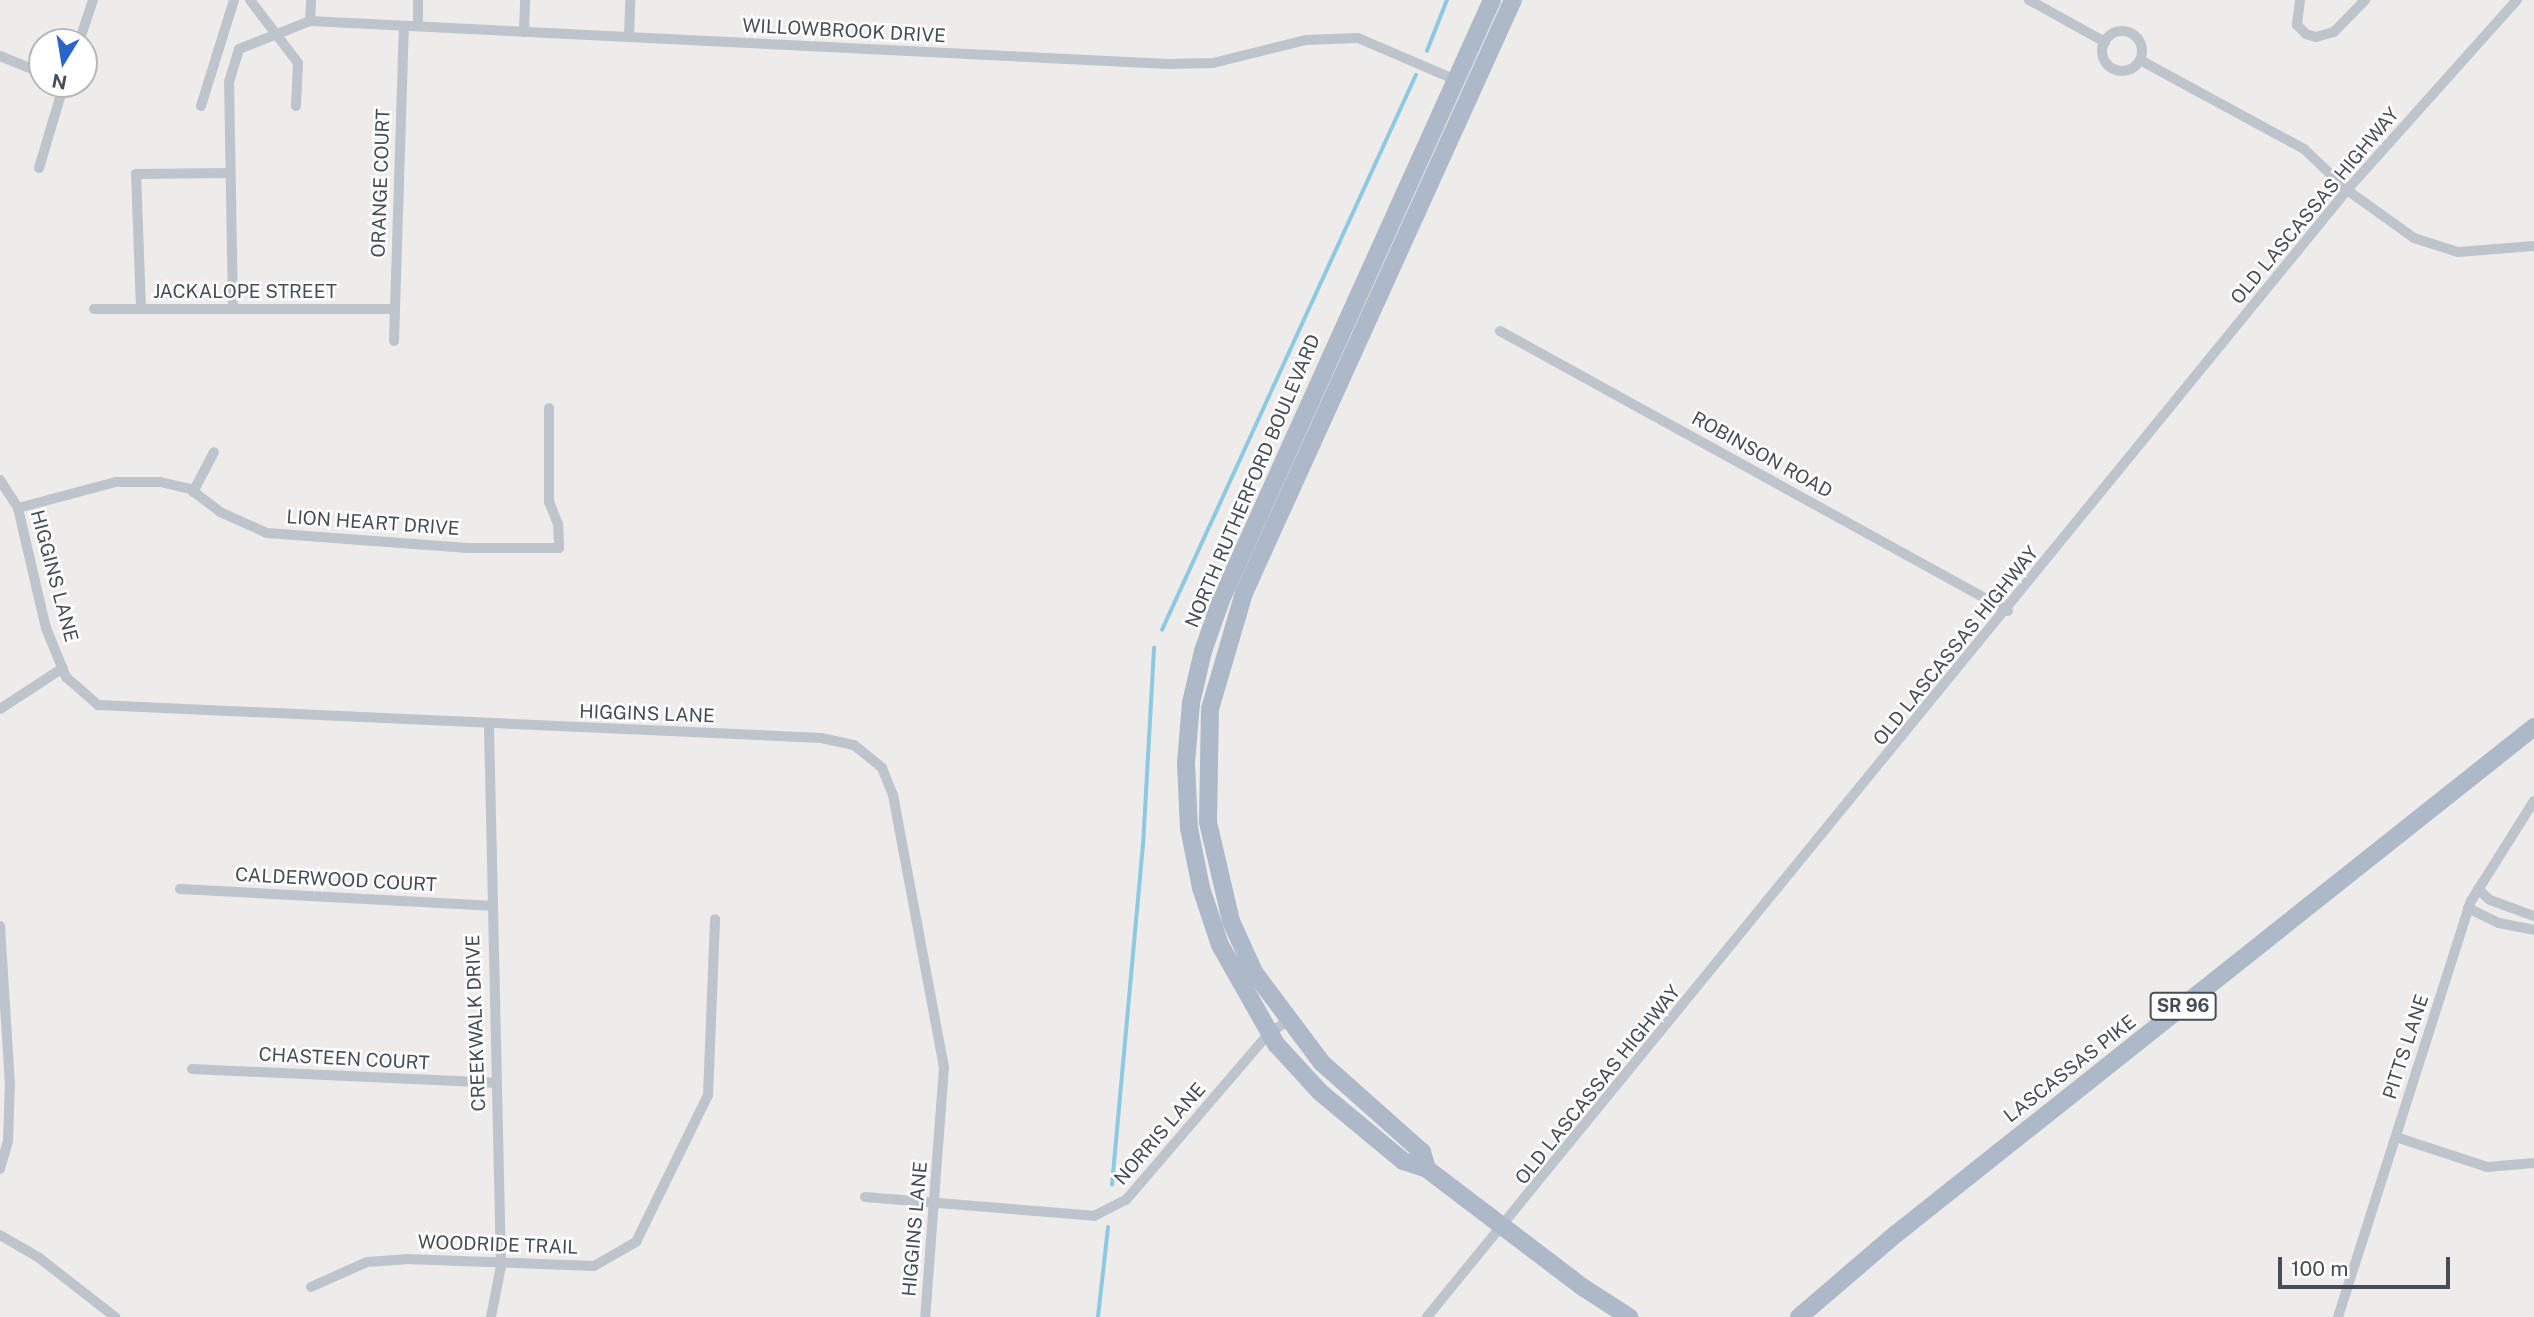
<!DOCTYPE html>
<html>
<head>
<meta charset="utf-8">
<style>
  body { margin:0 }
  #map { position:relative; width:2534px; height:1317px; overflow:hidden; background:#eeebeb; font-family:"Public Sans",sans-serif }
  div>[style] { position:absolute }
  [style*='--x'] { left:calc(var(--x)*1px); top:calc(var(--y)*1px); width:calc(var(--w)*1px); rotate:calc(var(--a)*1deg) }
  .stream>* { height:3.5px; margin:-1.75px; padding:0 1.75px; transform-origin:1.75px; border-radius:1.75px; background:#8dcae2 }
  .street>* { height:10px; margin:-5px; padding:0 5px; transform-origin:5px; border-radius:5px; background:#bdc4cc }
  .street>.ring { margin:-5px; padding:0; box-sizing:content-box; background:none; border:10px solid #bdc4cc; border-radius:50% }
  .primary>* { height:18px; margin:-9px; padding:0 9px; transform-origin:9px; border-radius:9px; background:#adb8c8 }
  span { translate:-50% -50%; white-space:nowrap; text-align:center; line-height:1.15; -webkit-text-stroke:5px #fff; paint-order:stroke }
  .shield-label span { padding:2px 5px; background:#fff; border:2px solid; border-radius:5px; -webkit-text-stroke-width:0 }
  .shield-label { font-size:18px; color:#454d56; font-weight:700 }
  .street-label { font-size:19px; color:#454d56 }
  .north { position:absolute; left:28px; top:28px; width:70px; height:70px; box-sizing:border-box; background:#fff; border:2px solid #b5b8bb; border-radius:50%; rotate:191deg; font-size:19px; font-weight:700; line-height:28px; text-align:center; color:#454d56 }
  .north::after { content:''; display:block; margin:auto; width:24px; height:32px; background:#2a63c9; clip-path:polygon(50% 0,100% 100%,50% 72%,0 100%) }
  .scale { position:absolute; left:2278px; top:1257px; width:172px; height:32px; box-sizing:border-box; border:4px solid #454d56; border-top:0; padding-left:9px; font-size:21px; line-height:24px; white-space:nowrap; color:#454d56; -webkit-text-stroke:5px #fff; paint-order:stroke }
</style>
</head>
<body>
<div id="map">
  <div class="stream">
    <div style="--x:1427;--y:51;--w:55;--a:-68.6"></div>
    <div style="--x:1162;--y:630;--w:610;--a:-65.41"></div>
    <div style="--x:1112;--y:1185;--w:340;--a:-84.8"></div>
    <div style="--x:1143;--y:846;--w:198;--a:-86.8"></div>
    <div style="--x:1098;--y:1317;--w:90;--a:-83.6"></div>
  </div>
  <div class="street">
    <div style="--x:250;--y:0;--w:79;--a:52.7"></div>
    <div style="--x:298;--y:63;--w:43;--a:92.7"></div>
    <div style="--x:2029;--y:0;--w:87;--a:28.9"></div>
    <div style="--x:2300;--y:0;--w:25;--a:97"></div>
    <div style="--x:2297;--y:25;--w:13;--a:45"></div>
    <div style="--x:2306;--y:34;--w:10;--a:17"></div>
    <div style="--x:2316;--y:37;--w:19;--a:-16"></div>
    <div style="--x:2334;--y:32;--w:45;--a:-45.9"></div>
    <div style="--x:310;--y:21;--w:21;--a:-87"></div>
    <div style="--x:418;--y:26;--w:26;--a:-90"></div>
    <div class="ring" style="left:2102px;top:31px;width:30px;height:30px"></div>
    <div style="--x:524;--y:32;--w:32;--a:-88"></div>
    <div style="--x:629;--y:37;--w:37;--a:-88"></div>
    <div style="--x:79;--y:42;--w:44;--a:-71.6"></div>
    <div style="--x:0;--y:56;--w:45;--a:22"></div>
    <div style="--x:2140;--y:60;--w:187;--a:28.5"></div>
    <div style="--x:2304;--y:149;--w:59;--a:43.6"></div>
    <div style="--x:2347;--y:190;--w:82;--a:35.6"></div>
    <div style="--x:2414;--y:238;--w:46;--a:17.7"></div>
    <div style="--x:2458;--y:252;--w:76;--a:-4.5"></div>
    <div style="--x:201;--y:106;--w:111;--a:-72.7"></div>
    <div style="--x:39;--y:168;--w:88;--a:-73.4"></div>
    <div style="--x:94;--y:309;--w:301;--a:0"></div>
    <div style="--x:141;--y:309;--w:135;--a:-92.1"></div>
    <div style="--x:136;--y:174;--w:94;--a:-0.6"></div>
    <div style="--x:233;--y:309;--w:227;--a:-91"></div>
    <div style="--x:229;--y:82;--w:34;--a:-73"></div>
    <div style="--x:239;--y:49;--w:76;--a:-21.5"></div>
    <div style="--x:310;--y:21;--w:859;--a:2.87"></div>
    <div style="--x:1168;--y:64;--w:45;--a:-1.3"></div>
    <div style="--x:1213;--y:63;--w:96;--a:-13.9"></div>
    <div style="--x:1306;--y:40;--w:52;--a:-2.2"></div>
    <div style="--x:1358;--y:38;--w:107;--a:23.2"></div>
    <div style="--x:1500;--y:331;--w:580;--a:28.86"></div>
    <div style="--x:394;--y:341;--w:314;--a:-88.2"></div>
    <div style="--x:0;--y:480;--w:33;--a:57"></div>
    <div style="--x:18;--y:508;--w:123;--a:76.9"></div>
    <div style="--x:46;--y:628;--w:53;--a:67.8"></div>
    <div style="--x:66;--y:677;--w:43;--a:41.2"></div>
    <div style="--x:98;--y:705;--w:724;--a:2.61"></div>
    <div style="--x:821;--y:738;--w:34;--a:12"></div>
    <div style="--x:854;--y:745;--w:36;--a:39"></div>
    <div style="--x:882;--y:768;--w:29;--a:68"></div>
    <div style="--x:893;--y:795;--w:277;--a:79.4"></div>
    <div style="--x:944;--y:1067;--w:251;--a:94.3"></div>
    <div style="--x:193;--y:492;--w:45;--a:-62.3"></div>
    <div style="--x:18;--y:508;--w:101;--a:-14.9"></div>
    <div style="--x:116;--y:482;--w:44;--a:0"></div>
    <div style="--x:160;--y:482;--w:31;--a:13"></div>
    <div style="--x:190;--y:489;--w:38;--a:37"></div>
    <div style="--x:220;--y:512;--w:51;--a:24.1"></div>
    <div style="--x:267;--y:533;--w:201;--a:4.3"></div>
    <div style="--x:467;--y:548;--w:92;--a:0"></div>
    <div style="--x:559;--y:548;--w:24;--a:-92"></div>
    <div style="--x:558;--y:524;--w:24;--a:-112"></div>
    <div style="--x:549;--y:502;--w:94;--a:-90"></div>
    <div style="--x:0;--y:709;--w:75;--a:-33.1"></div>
    <div style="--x:489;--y:726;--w:540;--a:88.73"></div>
    <div style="--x:501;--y:1266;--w:52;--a:101.1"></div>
    <div style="--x:180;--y:889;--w:311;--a:3.1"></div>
    <div style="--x:2478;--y:889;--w:16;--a:43"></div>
    <div style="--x:2490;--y:900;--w:47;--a:20"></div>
    <div style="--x:2468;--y:908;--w:34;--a:26"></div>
    <div style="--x:2499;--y:923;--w:36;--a:11"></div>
    <div style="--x:0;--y:926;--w:157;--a:86.4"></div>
    <div style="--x:10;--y:1083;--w:58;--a:92"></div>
    <div style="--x:8;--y:1141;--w:29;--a:106"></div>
    <div style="--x:192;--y:1069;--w:303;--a:2.6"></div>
    <div style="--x:2396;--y:1137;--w:96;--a:18.2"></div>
    <div style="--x:2487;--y:1167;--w:47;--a:-4.9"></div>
    <div style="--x:865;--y:1197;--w:230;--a:4.7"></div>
    <div style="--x:1094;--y:1216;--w:36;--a:-27"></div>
    <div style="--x:1126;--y:1200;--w:220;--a:-49.4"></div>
    <div style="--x:1269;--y:1033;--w:22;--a:-32"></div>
    <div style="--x:0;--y:1235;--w:44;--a:30.1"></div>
    <div style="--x:38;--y:1257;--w:98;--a:37.9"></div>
    <div style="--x:311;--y:1287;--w:61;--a:-24.1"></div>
    <div style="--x:367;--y:1262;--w:39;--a:-4"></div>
    <div style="--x:406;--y:1259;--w:188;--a:2.1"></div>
    <div style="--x:594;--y:1266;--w:48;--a:-29.7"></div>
    <div style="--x:636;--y:1242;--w:164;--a:-63.9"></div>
    <div style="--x:708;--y:1095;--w:176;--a:-87.7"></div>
    <div style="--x:1427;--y:1317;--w:1455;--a:-50.77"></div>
    <div style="--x:2347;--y:190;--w:255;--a:-48.2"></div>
    <div style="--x:2338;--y:1317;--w:437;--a:-72.3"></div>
    <div style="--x:2471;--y:901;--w:118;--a:-57.8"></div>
  </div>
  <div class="primary">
    <div style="--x:1492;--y:0;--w:658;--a:114.31"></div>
    <div style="--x:1221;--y:600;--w:54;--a:109.4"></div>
    <div style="--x:1203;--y:651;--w:53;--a:103"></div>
    <div style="--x:1191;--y:703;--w:60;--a:94.8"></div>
    <div style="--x:1186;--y:763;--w:65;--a:87.4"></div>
    <div style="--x:1189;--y:828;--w:61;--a:78.7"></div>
    <div style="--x:1201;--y:888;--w:60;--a:71.6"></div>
    <div style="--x:1220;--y:945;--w:114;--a:60.5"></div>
    <div style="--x:1276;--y:1044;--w:65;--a:47.5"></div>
    <div style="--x:1320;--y:1092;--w:108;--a:39.7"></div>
    <div style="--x:1403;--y:1161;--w:25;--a:18"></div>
    <div style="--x:1427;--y:1169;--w:197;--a:37.2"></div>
    <div style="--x:1584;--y:1288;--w:54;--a:32.8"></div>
    <div style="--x:1427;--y:1169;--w:18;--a:-106"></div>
    <div style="--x:1422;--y:1152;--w:134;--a:-138.3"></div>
    <div style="--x:1322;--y:1063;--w:114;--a:-126.8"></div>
    <div style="--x:1254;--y:972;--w:56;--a:-114.3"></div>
    <div style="--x:1231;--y:921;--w:102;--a:-103.1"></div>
    <div style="--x:1208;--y:822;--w:113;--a:-89"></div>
    <div style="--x:1210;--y:709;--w:121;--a:-73.7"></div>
    <div style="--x:1244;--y:593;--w:651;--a:-65.6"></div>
    <div style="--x:1799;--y:1317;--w:128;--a:-40.6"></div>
    <div style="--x:1896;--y:1234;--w:815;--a:-38.47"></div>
  </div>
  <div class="shield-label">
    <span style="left:2183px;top:1006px">SR 96</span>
  </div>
  <div class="street-label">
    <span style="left:844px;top:31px;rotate:3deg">WILLOWBROOK DRIVE</span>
    <span style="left:381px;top:183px;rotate:-88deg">ORANGE COURT</span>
    <span style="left:2315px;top:206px;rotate:-50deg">OLD LASCASSAS HIGHWAY</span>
    <span style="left:245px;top:292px">JACKALOPE STREET</span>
    <span style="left:1762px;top:455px;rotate:29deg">ROBINSON ROAD</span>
    <span style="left:1253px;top:481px;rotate:-67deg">NORTH RUTHERFORD BOULEVARD</span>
    <span style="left:373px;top:523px;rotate:4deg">LION HEART DRIVE</span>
    <span style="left:54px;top:576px;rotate:75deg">HIGGINS LANE</span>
    <span style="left:1956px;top:646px;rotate:-51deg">OLD LASCASSAS HIGHWAY</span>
    <span style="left:647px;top:714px;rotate:2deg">HIGGINS LANE</span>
    <span style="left:336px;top:880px;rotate:3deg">CALDERWOOD COURT</span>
    <span style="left:476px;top:1023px;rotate:-92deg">CREEKWALK DRIVE</span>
    <span style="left:2406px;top:1047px;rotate:-72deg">PITTS LANE</span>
    <span style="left:344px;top:1059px;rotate:3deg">CHASTEEN COURT</span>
    <span style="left:2070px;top:1069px;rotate:-38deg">LASCASSAS PIKE</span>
    <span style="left:1598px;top:1085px;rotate:-51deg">OLD LASCASSAS HIGHWAY</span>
    <span style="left:1160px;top:1134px;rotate:-49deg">NORRIS LANE</span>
    <span style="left:915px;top:1229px;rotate:-85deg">HIGGINS LANE</span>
    <span style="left:498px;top:1245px;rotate:2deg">WOODRIDE TRAIL</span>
  </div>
  <div class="north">N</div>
  <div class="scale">100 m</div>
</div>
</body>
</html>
